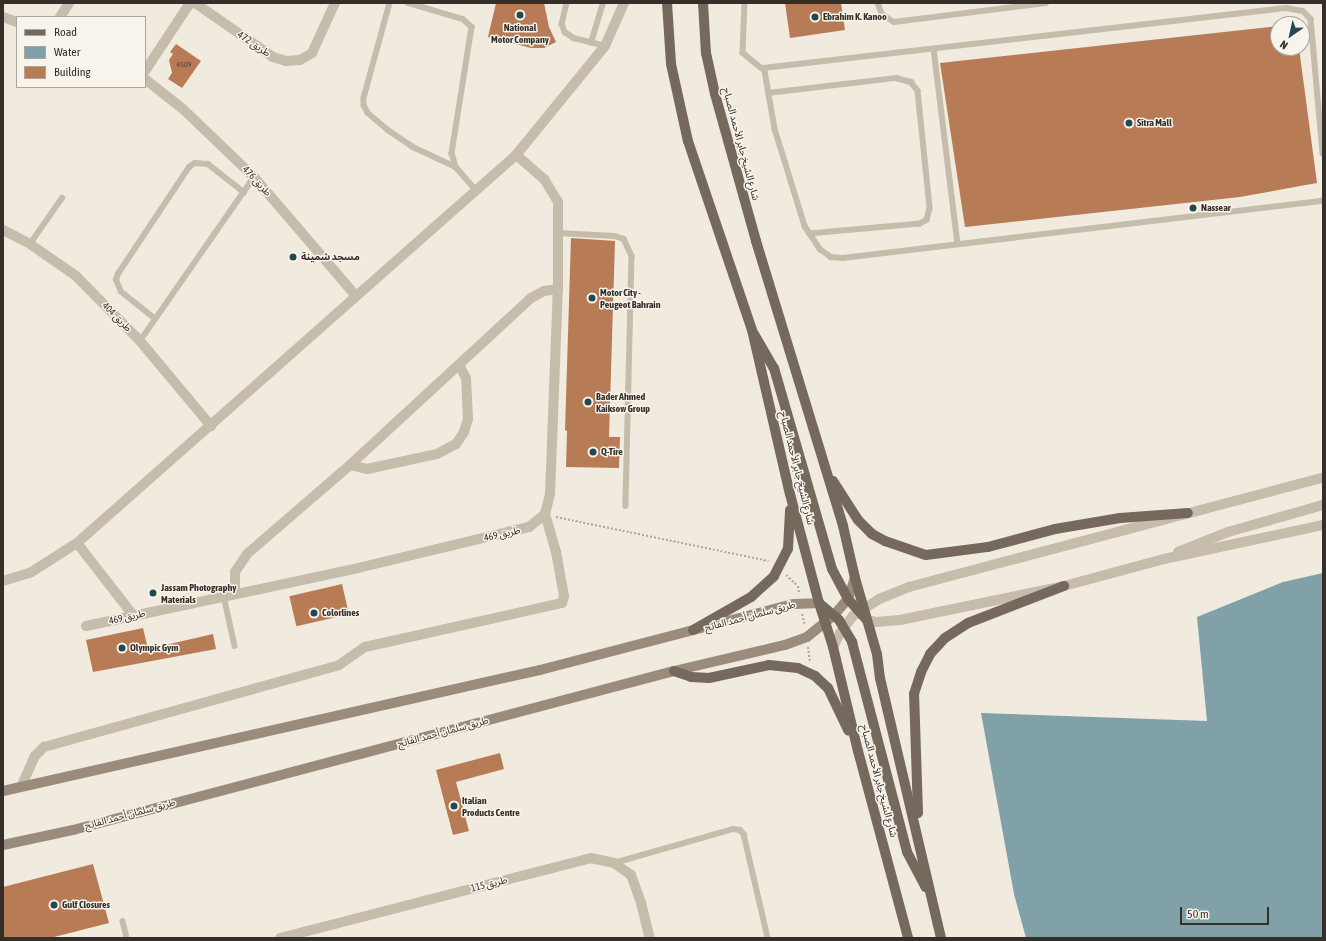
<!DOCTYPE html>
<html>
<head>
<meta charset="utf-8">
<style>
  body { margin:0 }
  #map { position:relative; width:1326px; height:941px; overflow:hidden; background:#f0eadf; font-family:"Asap Condensed","Noto Sans Arabic",sans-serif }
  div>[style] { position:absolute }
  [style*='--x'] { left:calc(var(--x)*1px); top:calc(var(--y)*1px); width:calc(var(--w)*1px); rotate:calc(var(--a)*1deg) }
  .water>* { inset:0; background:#81a1a9 }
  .building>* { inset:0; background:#b77c55; transform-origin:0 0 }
  .path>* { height:2px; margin-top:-1px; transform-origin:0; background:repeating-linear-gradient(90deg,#b2a796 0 2px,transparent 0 4px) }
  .lane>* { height:5.5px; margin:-2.75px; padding:0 2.75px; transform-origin:2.75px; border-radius:2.75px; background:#c6bcac }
  .street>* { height:10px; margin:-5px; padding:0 5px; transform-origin:5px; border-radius:5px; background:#c6bcac }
  .secondary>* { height:10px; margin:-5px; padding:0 5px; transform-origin:5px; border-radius:5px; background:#9a8c7d }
  .primary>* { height:10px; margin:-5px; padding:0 5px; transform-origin:5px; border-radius:5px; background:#75695d }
  .dots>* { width:11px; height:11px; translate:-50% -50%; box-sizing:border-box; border:2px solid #f8f4eb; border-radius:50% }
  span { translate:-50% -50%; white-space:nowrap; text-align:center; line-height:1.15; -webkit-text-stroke:3px #f8f4eb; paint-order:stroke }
  .number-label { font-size:8px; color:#564235 }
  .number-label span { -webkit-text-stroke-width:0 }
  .poi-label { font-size:10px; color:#352f2a; font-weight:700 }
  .left { translate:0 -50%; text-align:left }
  .street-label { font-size:10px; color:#352f2a }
  .frame { position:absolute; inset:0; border:4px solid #352f2a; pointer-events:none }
  .legend { position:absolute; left:16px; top:16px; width:130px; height:72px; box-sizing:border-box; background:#f8f4eb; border:1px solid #aaa59e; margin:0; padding:5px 7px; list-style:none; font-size:12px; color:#352f2a }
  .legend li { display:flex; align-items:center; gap:8px; height:20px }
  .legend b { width:20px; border:1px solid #aaa59e }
  .north { position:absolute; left:1270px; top:16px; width:40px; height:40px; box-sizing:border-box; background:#f8f4eb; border:1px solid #aaa59e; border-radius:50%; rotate:214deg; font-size:11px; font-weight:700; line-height:16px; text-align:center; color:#352f2a }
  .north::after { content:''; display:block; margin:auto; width:14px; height:18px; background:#244852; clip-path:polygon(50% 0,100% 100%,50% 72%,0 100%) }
  .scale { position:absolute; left:1180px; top:907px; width:89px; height:18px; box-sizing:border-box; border:2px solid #352f2a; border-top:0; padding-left:5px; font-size:12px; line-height:14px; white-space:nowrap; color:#352f2a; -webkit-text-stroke:3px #f8f4eb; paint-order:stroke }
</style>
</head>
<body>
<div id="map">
  <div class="water">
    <div style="clip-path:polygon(1323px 573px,1323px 938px,1026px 938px,1014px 894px,981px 713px,1207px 721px,1197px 617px,1283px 582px)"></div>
  </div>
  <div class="building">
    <div style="clip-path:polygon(496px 3px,544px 3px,549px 27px,556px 42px,544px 48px,531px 48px,488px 37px)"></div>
    <div style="clip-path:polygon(785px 3px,841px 3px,845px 30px,790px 38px)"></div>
    <div style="clip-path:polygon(1278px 26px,1278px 48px,1299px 48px,1317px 183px,1240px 197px,965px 227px,940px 63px)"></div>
    <div style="clip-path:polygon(176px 44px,201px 61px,182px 88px,168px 79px,172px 73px,169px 60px,173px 54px,170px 52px)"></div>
    <div style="clip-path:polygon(571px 238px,615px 241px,609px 437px,620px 437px,619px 468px,566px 467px,567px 431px,565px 430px)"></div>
    <div style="left:342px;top:584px;width:31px;height:54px;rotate:77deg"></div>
    <div style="clip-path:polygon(143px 628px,148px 649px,213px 634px,216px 649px,93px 672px,86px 640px)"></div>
    <div style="clip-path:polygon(500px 753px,504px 769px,456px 782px,469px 831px,453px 835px,436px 770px)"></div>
    <div style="clip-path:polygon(93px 864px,109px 923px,50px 938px,3px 938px,3px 887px)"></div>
  </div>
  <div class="path">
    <div style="--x:556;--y:517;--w:217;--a:11.7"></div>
    <div style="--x:786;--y:575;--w:16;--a:43"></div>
    <div style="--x:798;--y:586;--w:7;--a:82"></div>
    <div style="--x:802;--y:614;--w:11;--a:75"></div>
    <div style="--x:808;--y:647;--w:16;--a:83"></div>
  </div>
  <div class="lane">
    <div style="--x:390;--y:3;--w:98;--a:105.3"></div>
    <div style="--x:364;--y:98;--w:7;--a:90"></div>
    <div style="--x:364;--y:105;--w:9;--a:63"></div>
    <div style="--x:368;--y:113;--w:26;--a:40"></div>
    <div style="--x:388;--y:130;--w:30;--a:34"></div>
    <div style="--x:413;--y:147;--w:47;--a:24.9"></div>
    <div style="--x:408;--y:3;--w:57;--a:16.2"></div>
    <div style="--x:463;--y:19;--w:12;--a:42"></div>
    <div style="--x:472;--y:27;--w:128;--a:99"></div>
    <div style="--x:452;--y:153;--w:15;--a:74"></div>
    <div style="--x:456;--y:167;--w:30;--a:49"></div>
    <div style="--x:567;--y:3;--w:22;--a:103"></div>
    <div style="--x:562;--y:24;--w:9;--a:69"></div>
    <div style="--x:565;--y:32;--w:11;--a:34"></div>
    <div style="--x:574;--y:38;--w:32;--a:14"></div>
    <div style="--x:745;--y:3;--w:50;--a:92.3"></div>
    <div style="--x:743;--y:53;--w:28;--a:39"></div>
    <div style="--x:765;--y:71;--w:59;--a:80.2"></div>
    <div style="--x:775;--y:129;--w:102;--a:72.8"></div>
    <div style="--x:805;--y:226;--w:27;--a:57"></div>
    <div style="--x:820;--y:249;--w:14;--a:36"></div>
    <div style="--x:831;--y:257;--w:12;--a:5"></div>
    <div style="--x:843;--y:258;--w:483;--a:-6.8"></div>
    <div style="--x:878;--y:3;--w:12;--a:70"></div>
    <div style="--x:882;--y:14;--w:14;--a:34"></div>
    <div style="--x:894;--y:22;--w:153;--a:-7.1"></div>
    <div style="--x:591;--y:43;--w:42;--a:-73.3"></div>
    <div style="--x:934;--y:49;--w:196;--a:83"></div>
    <div style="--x:763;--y:68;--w:526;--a:-6.54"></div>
    <div style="--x:1286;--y:8;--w:17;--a:10"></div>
    <div style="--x:1303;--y:11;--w:11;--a:45"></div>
    <div style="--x:1311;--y:19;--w:135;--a:84.9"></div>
    <div style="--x:768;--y:93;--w:129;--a:-6.7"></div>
    <div style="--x:896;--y:78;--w:16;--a:15"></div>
    <div style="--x:911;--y:82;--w:11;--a:52"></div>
    <div style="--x:918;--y:91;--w:118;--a:84.1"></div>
    <div style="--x:930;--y:208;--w:12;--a:104"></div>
    <div style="--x:927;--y:220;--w:8;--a:150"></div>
    <div style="--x:920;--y:224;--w:111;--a:174.9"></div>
    <div style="--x:558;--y:233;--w:57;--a:3"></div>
    <div style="--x:615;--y:236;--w:9;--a:18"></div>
    <div style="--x:624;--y:239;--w:19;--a:65"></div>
    <div style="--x:632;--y:256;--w:250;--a:91.4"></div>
    <div style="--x:30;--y:244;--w:56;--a:-55.2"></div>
    <div style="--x:155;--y:319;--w:43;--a:-141.5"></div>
    <div style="--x:121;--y:292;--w:13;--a:-113"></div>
    <div style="--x:116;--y:280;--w:6;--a:-72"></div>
    <div style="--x:118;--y:274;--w:128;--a:-56.4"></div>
    <div style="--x:189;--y:167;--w:7;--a:-34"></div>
    <div style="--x:195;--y:163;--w:13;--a:4"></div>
    <div style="--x:208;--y:164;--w:46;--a:37.9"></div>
    <div style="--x:140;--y:341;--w:200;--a:-55.2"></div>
    <div style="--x:224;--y:596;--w:51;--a:77.6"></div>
    <div style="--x:614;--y:863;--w:124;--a:-15.9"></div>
    <div style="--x:733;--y:829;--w:7;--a:8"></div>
    <div style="--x:740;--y:830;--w:6;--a:45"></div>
    <div style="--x:744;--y:834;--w:107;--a:77"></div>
    <div style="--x:123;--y:921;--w:17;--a:77"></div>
  </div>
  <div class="street">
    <div style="--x:195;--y:3;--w:95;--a:34.7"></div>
    <div style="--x:273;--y:57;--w:14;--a:17"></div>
    <div style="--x:286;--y:61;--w:14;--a:-4"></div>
    <div style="--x:300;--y:60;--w:14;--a:-30"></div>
    <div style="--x:312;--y:53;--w:55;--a:-65.3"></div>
    <div style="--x:3;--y:17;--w:15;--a:20"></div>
    <div style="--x:60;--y:17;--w:17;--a:-57"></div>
    <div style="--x:145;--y:71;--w:82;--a:-56.5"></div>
    <div style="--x:145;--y:79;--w:48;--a:38.3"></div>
    <div style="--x:183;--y:109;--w:98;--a:43.8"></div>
    <div style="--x:254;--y:177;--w:157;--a:49.4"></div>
    <div style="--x:3;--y:230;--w:30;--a:27"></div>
    <div style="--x:30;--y:244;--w:56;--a:34.8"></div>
    <div style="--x:76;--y:276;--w:91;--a:45.4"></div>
    <div style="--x:140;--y:341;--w:111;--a:50.1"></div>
    <div style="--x:350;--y:465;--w:17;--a:13"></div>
    <div style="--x:367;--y:469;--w:72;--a:-12.1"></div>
    <div style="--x:437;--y:454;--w:21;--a:-28"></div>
    <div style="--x:456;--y:444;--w:14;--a:-56"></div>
    <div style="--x:464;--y:432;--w:14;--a:-73"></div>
    <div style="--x:468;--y:419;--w:41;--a:-92.8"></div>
    <div style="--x:466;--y:378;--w:15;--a:-118"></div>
    <div style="--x:77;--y:543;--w:91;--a:52.1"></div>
    <div style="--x:1178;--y:552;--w:54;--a:-21.8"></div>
    <div style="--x:1228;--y:532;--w:99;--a:-15.9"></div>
    <div style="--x:3;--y:581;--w:28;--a:-17"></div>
    <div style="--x:30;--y:573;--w:56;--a:-32.6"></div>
    <div style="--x:77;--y:543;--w:586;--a:-41.47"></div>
    <div style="--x:516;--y:155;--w:141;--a:-50.8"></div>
    <div style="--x:605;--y:46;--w:47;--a:-66.2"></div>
    <div style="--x:235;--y:594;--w:22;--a:-90"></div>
    <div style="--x:235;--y:572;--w:22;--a:-56"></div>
    <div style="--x:247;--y:554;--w:136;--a:-40.8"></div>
    <div style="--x:350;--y:465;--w:246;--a:-42.7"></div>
    <div style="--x:531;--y:298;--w:15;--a:-28"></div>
    <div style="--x:544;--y:291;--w:14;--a:-8"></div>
    <div style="--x:868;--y:620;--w:8;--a:14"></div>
    <div style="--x:876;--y:622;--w:24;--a:-5"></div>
    <div style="--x:900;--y:620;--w:167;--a:-11.7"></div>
    <div style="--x:1064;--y:586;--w:104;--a:-15.1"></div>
    <div style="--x:1164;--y:559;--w:163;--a:-12.1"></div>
    <div style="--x:86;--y:626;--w:278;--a:-12"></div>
    <div style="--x:358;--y:568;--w:176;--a:-13.5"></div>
    <div style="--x:529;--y:527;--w:21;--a:-39"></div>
    <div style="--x:545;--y:514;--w:21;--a:-76"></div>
    <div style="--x:550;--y:494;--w:205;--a:-87.8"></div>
    <div style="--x:558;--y:289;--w:87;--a:-90"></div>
    <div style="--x:558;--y:202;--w:26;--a:-121"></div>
    <div style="--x:545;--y:180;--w:38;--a:-139"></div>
    <div style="--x:833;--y:647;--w:16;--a:-63"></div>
    <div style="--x:840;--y:633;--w:21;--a:-53"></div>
    <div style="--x:853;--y:616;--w:31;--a:-33"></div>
    <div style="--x:879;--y:599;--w:32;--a:-22"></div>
    <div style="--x:909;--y:587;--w:428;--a:-14.8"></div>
    <div style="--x:21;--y:787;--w:34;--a:-66"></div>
    <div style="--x:35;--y:756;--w:13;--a:-45"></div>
    <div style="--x:44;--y:747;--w:306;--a:-15.5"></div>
    <div style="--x:339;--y:665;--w:32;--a:-35"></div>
    <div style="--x:365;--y:647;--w:202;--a:-12.6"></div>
    <div style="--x:562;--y:603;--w:7;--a:-74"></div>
    <div style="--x:564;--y:596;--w:45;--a:-100.3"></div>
    <div style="--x:556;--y:552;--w:40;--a:-106"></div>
    <div style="--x:280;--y:938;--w:321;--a:-14.4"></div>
    <div style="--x:591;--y:858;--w:24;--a:12"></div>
    <div style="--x:614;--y:863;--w:21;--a:35"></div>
    <div style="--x:631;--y:875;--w:30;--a:70"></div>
    <div style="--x:641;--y:903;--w:36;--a:76"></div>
  </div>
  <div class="secondary">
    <div style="--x:3;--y:791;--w:550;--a:-12.7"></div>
    <div style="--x:540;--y:670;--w:262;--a:-14.6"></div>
    <div style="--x:794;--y:604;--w:25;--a:-2"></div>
    <div style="--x:3;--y:845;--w:72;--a:-12.1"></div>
    <div style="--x:73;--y:830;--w:622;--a:-14.82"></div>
    <div style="--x:674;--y:671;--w:114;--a:-13.2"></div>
    <div style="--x:785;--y:645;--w:23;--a:-20"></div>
    <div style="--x:807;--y:637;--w:35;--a:-39"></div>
    <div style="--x:834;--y:615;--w:21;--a:-49"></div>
    <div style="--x:848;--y:599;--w:22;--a:-72"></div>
  </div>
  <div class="primary">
    <div style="--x:667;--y:3;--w:61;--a:86.2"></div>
    <div style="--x:671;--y:64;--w:79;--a:77.6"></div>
    <div style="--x:688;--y:141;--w:200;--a:71.3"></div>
    <div style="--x:752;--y:330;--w:168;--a:77"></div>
    <div style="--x:790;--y:494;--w:113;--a:75.1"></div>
    <div style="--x:819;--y:603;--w:46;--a:72.3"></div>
    <div style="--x:833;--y:647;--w:107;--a:76.5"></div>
    <div style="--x:858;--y:751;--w:194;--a:75"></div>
    <div style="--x:703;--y:3;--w:50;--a:86.6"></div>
    <div style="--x:706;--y:53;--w:42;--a:77.6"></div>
    <div style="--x:715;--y:94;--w:153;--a:74.4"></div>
    <div style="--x:756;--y:241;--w:298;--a:73"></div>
    <div style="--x:843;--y:526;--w:53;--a:77"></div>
    <div style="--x:855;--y:578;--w:79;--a:73.9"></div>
    <div style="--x:877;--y:654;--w:24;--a:83"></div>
    <div style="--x:880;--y:678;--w:267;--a:76.8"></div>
    <div style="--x:754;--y:334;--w:39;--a:60"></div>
    <div style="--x:774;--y:368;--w:209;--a:73.9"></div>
    <div style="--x:832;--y:569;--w:34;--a:62"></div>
    <div style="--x:848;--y:599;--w:28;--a:48"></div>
    <div style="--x:833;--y:481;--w:46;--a:57.3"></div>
    <div style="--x:858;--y:520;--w:20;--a:45"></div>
    <div style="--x:872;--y:534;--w:15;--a:28"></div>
    <div style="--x:885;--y:541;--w:43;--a:18.9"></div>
    <div style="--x:926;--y:555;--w:63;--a:-7.4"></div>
    <div style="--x:988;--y:547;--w:69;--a:-15"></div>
    <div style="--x:1055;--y:529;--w:66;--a:-9.6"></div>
    <div style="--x:1120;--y:518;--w:68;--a:-4.2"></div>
    <div style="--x:819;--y:603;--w:26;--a:40"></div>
    <div style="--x:839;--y:620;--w:26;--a:59"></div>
    <div style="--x:852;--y:642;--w:217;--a:75.3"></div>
    <div style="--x:907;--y:852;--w:40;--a:62"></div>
    <div style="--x:693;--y:630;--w:67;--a:-29.6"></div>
    <div style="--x:751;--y:597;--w:31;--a:-42"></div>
    <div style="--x:774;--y:576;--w:30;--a:-63"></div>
    <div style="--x:788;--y:549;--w:39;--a:-87"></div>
    <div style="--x:674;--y:671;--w:18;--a:19"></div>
    <div style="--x:691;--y:677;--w:18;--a:3"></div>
    <div style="--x:709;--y:678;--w:61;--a:-12.2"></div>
    <div style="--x:769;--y:665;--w:29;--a:6"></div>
    <div style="--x:798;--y:668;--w:19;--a:25"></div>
    <div style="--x:815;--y:676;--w:18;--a:43"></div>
    <div style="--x:828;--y:688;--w:47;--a:64.5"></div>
    <div style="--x:918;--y:813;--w:119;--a:-91.9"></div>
    <div style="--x:914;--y:694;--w:23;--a:-72"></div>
    <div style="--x:921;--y:672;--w:20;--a:-63"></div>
    <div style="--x:930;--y:654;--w:22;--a:-47"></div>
    <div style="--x:945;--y:638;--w:27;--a:-33"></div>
    <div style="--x:968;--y:623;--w:103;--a:-21.1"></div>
  </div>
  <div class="dots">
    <div style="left:520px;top:15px;background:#244852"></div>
    <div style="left:815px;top:17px;background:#244852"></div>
    <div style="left:1129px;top:123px;background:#244852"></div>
    <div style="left:1193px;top:208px;background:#244852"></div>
    <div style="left:293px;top:257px;background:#244852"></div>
    <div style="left:592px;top:298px;background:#244852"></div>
    <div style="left:588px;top:402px;background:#244852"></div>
    <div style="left:593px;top:452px;background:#244852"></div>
    <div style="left:153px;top:593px;background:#244852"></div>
    <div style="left:314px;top:613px;background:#244852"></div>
    <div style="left:122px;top:648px;background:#244852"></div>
    <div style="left:454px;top:806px;background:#244852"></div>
    <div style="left:54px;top:905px;background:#244852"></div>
  </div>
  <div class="number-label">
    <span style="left:184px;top:65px">4509</span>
  </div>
  <div class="poi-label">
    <span class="left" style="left:823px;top:17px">Ebrahim K. Kanoo</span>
    <span style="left:520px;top:33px">National<br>Motor Company</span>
    <span class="left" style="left:1137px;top:123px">Sitra Mall</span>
    <span class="left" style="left:1201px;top:208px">Nassear</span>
    <span class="left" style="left:301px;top:257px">مسجد شمينة</span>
    <span class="left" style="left:600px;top:298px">Motor City -<br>Peugeot Bahrain</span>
    <span class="left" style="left:596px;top:402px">Bader Ahmed<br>Kaiksow Group</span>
    <span class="left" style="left:601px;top:452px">Q-Tire</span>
    <span class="left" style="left:161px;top:593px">Jassam Photography<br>Materials</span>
    <span class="left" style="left:322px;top:613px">Colorlines</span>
    <span class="left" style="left:130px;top:648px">Olympic Gym</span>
    <span class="left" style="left:462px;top:806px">Italian<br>Products Centre</span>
    <span class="left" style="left:62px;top:905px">Gulf Closures</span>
  </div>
  <div class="street-label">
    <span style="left:254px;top:44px;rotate:34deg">طريق 472</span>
    <span style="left:741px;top:144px;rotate:75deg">شارع الشيخ جابر الأحمد الصباح</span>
    <span style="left:257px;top:181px;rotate:47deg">طريق 476</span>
    <span style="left:117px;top:317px;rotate:45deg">طريق 404</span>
    <span style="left:797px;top:468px;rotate:76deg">شارع الشيخ جابر الأحمد الصباح</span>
    <span style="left:502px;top:534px;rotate:-13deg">طريق 469</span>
    <span style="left:750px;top:616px;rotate:-15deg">طريق سلمان أحمد الفاتح</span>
    <span style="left:127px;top:617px;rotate:-13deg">طريق 469</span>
    <span style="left:443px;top:732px;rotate:-15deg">طريق سلمان أحمد الفاتح</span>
    <span style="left:879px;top:781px;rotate:75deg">شارع الشيخ جابر الأحمد الصباح</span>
    <span style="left:130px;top:814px;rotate:-15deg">طريق سلمان أحمد الفاتح</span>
    <span style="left:489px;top:884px;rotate:-14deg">طريق 115</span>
  </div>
  <div class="frame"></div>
  <ul class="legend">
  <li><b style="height:5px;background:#75695d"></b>Road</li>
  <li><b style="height:11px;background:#81a1a9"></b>Water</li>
  <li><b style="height:11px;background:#b77c55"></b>Building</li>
  </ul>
  <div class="north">N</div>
  <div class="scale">50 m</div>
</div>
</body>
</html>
